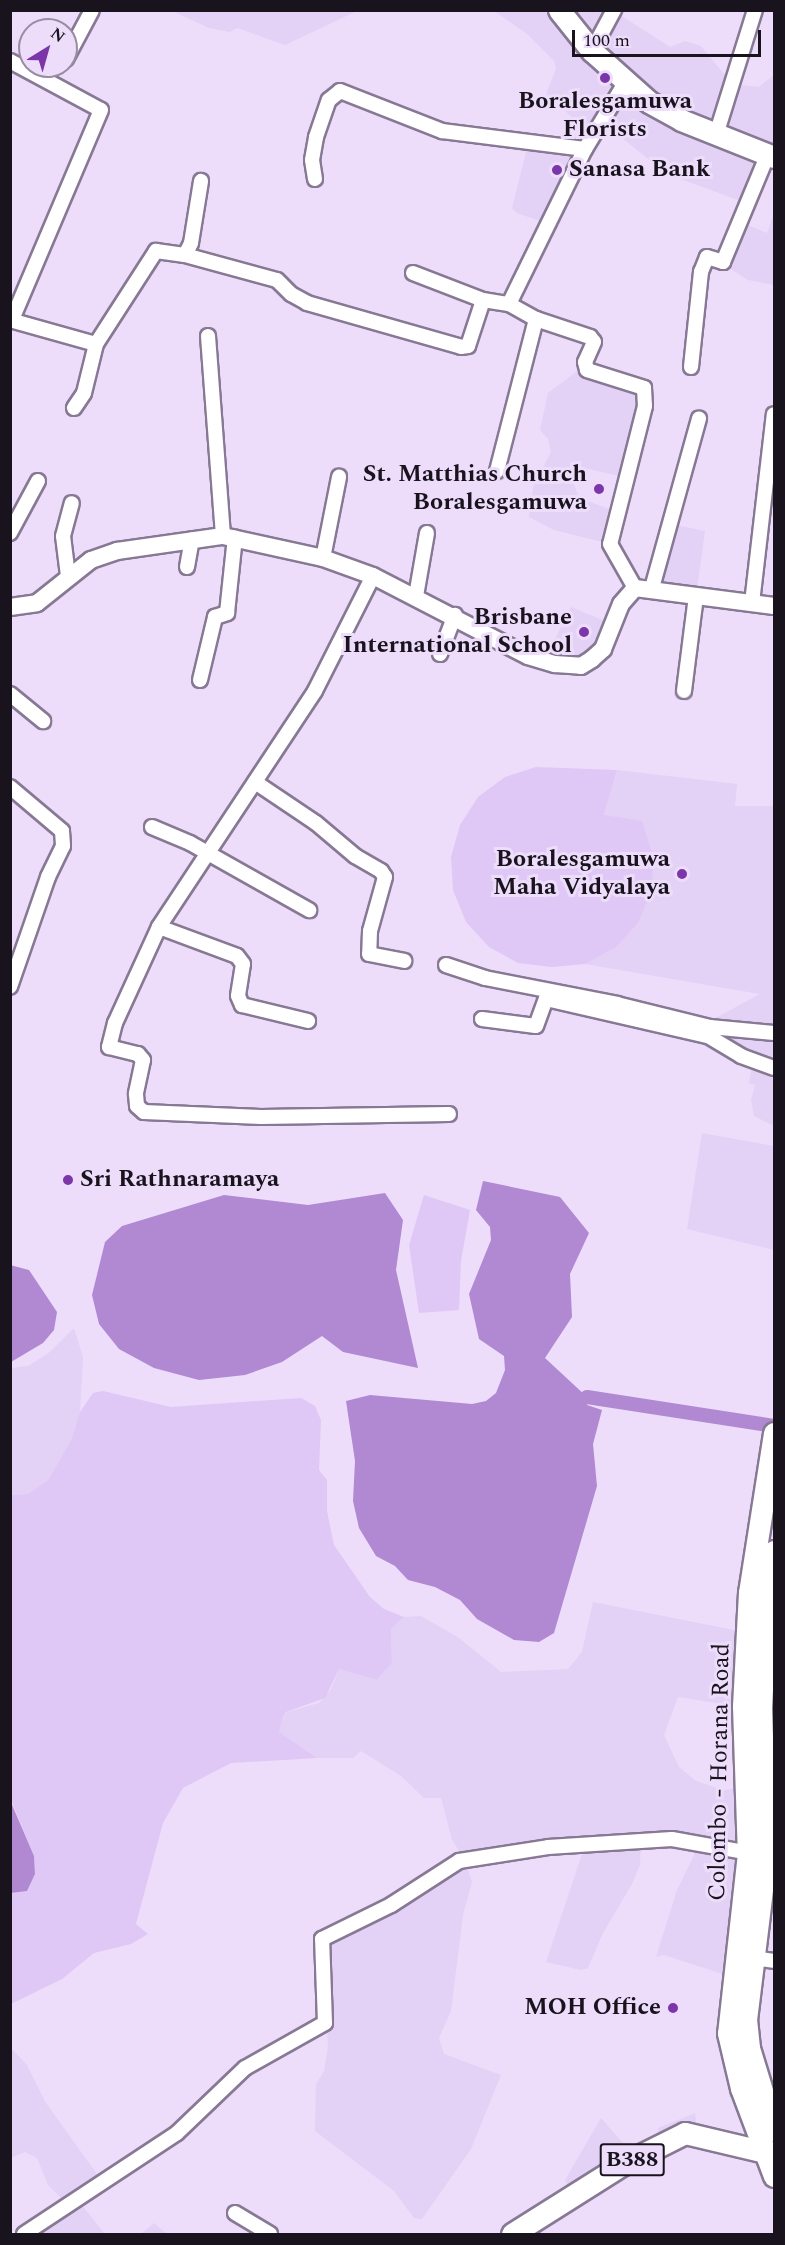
<!DOCTYPE html>
<html>
<head>
<meta charset="utf-8">
<style>
  body { margin:0 }
  #map { position:relative; width:785px; height:2245px; overflow:hidden; background:#edddfb; font-family:Spectral,serif }
  div>[style] { position:absolute }
  [style*='--x'] { left:calc(var(--x)*1px); top:calc(var(--y)*1px); width:calc(var(--w)*1px); rotate:calc(var(--a)*1deg) }
  .built>* { inset:0; background:#e4d1f6 }
  .green>* { inset:0; background:#dfc8f5 }
  .water>* { inset:0; background:#b188d2 }
  .canal>* { height:14px; margin:-7px; padding:0 7px; transform-origin:7px; border-radius:7px; background:#b188d2 }
  .roads { filter:drop-shadow(2px 0 #877994) drop-shadow(-2px 0 #877994) drop-shadow(0 2px #877994) drop-shadow(0 -2px #877994) }
  .minor>* { height:14px; margin:-7px; padding:0 7px; transform-origin:7px; border-radius:7px; background:#fff }
  .tertiary>* { height:16px; margin:-8px; padding:0 8px; transform-origin:8px; border-radius:8px; background:#fff }
  .primary>* { height:21px; margin:-10.5px; padding:0 10.5px; transform-origin:10.5px; border-radius:10.5px; background:#fff }
  .dots>* { width:16px; height:16px; translate:-50% -50%; box-sizing:border-box; border:3px solid #edddfb; border-radius:50% }
  span { translate:-50% -50%; white-space:nowrap; text-align:center; line-height:1.15; -webkit-text-stroke:6px #edddfb; paint-order:stroke }
  .shield-label span { padding:2px 4px; background:#edddfb; border:2px solid; border-radius:4px; -webkit-text-stroke-width:0 }
  .shield-label { font-size:22px; color:#18131d; font-weight:700 }
  .poi-label { font-size:24px; color:#18131d; font-weight:700 }
  .left { translate:0 -50%; text-align:left }
  .right { translate:-100% -50%; text-align:right }
  .street-label { font-size:24px; color:#18131d }
  .frame { position:absolute; inset:0; border:12px solid #18131d; pointer-events:none }
  .north { position:absolute; left:18px; top:18px; width:60px; height:60px; box-sizing:border-box; background:#edddfb; border:2px solid #988ca2; border-radius:50%; rotate:37deg; font-size:16px; font-weight:700; line-height:24px; text-align:center; color:#18131d }
  .north::after { content:''; display:block; margin:auto; width:21px; height:27px; background:#7b36a9; clip-path:polygon(50% 0,100% 100%,50% 72%,0 100%) }
  .scale { position:absolute; left:572px; top:30px; width:189px; height:27px; box-sizing:border-box; border:3px solid #18131d; border-top:0; padding-left:8px; font-size:18px; line-height:21px; white-space:nowrap; color:#18131d; -webkit-text-stroke:4px #edddfb; paint-order:stroke }
</style>
</head>
<body>
<div id="map">
  <div class="built">
    <div style="clip-path:polygon(172px 11px,357px 11px,285px 45px,237px 28px,230px 32px,209px 28px)"></div>
    <div style="clip-path:polygon(494px 11px,614px 11px,670px 47px,685px 41px,701px 46px,724px 74px,741px 85px,759px 87px,774px 75px,774px 157px,749px 204px,667px 174px,602px 122px,548px 224px,517px 213px,512px 208px,528px 144px,568px 148px,574px 119px,546px 94px,556px 69px,554px 61px,526px 33px)"></div>
    <div style="clip-path:polygon(774px 213px,774px 285px,748px 280px,721px 263px,741px 222px,767px 233px)"></div>
    <div style="clip-path:polygon(587px 370px,644px 388px,627px 478px,585px 468px,574px 485px,579px 498px,618px 512px,610px 544px,554px 530px,529px 517px,533px 487px,551px 452px,548px 439px,540px 430px,548px 393px,576px 372px)"></div>
    <div style="clip-path:polygon(671px 524px,705px 531px,696px 596px,652px 588px)"></div>
    <div style="clip-path:polygon(571px 607px,612px 624px,592px 659px,555px 664px,555px 639px)"></div>
    <div style="clip-path:polygon(617px 770px,737px 784px,735px 806px,774px 806px,774px 1126px,754px 1116px,751px 1100px,755px 1085px,749px 1083px,753px 1061px,708px 1036px,710px 1021px,760px 994px,585px 964px,615px 948px,604px 816px)"></div>
    <div style="clip-path:polygon(702px 1133px,774px 1146px,774px 1250px,687px 1229px)"></div>
    <div style="clip-path:polygon(74px 1328px,83px 1357px,80px 1412px,71px 1440px,48px 1480px,28px 1494px,11px 1495px,11px 1368px,28px 1366px,50px 1352px)"></div>
    <div style="clip-path:polygon(593px 1602px,759px 1635px,760px 1710px,678px 1697px,664px 1735px,679px 1767px,696px 1781px,723px 1790px,763px 1785px,741px 1980px,664px 1955px,656px 1957px,677px 1890px,700px 1843px,641px 1841px,640px 1865px,632px 1884px,603px 1933px,588px 1968px,581px 1970px,546px 1962px,585px 1845px,465px 1859px,472px 1882px,463px 1915px,451px 2011px,439px 2038px,444px 2054px,501px 2075px,471px 2149px,422px 2219px,414px 2218px,394px 2191px,315px 2131px,316px 2084px,324px 2071px,328px 2047px,322px 1939px,464px 1858px,452px 1840px,441px 1798px,424px 1798px,401px 1776px,361px 1751px,353px 1758px,317px 1758px,279px 1732px,279px 1724px,287px 1712px,319px 1703px,331px 1689px,339px 1669px,377px 1680px,392px 1663px,391px 1629px,404px 1617px,421px 1616px,459px 1638px,501px 1672px,568px 1669px,582px 1652px)"></div>
    <div style="clip-path:polygon(10px 2047px,27px 2065px,46px 2103px,102px 2181px,77px 2199px,105px 2234px,24px 2234px,67px 2204px,48px 2185px,37px 2158px,25px 2152px,11px 2158px)"></div>
    <div style="clip-path:polygon(695px 2113px,698px 2136px,659px 2146px,658px 2128px)"></div>
    <div style="clip-path:polygon(601px 2118px,636px 2158px,573px 2198px,565px 2180px)"></div>
    <div style="clip-path:polygon(154px 2223px,167px 2234px,141px 2234px)"></div>
  </div>
  <div class="green">
    <div style="clip-path:polygon(536px 767px,617px 770px,604px 815px,642px 821px,654px 859px,651px 892px,638px 923px,615px 948px,585px 964px,552px 967px,518px 963px,489px 947px,466px 922px,453px 890px,451px 857px,460px 825px,478px 797px,505px 777px)"></div>
    <div style="clip-path:polygon(424px 1195px,470px 1210px,461px 1261px,459px 1310px,419px 1313px,409px 1245px)"></div>
    <div style="clip-path:polygon(103px 1391px,171px 1407px,301px 1398px,315px 1406px,321px 1420px,319px 1470px,327px 1480px,327px 1511px,334px 1545px,370px 1597px,384px 1609px,404px 1617px,391px 1629px,392px 1663px,377px 1680px,339px 1669px,325px 1698px,286px 1712px,282px 1719px,279px 1732px,317px 1758px,231px 1763px,183px 1788px,163px 1823px,136px 1924px,148px 1934px,131px 1944px,94px 1953px,62px 1979px,11px 2004px,11px 1893px,27px 1891px,35px 1874px,34px 1856px,11px 1800px,11px 1495px,28px 1494px,48px 1480px,71px 1440px,80px 1412px,93px 1393px)"></div>
  </div>
  <div class="water">
    <div style="clip-path:polygon(483px 1181px,560px 1197px,589px 1233px,570px 1274px,572px 1317px,545px 1358px,587px 1397px,587px 1405px,602px 1410px,593px 1444px,597px 1486px,554px 1633px,539px 1642px,514px 1640px,477px 1619px,460px 1600px,435px 1587px,408px 1580px,395px 1566px,376px 1556px,359px 1528px,353px 1501px,355px 1461px,346px 1401px,370px 1395px,472px 1404px,486px 1401px,496px 1393px,505px 1370px,504px 1356px,479px 1339px,469px 1294px,491px 1240px,490px 1227px,476px 1210px)"></div>
    <div style="clip-path:polygon(385px 1193px,403px 1220px,396px 1270px,418px 1368px,343px 1352px,322px 1336px,282px 1362px,245px 1375px,199px 1380px,154px 1368px,119px 1349px,99px 1324px,92px 1295px,105px 1242px,122px 1226px,224px 1195px,308px 1205px)"></div>
    <div style="clip-path:polygon(10px 1265px,29px 1270px,57px 1312px,54px 1330px,43px 1343px,11px 1362px)"></div>
    <div style="clip-path:polygon(10px 1800px,34px 1856px,35px 1874px,27px 1891px,11px 1893px)"></div>
  </div>
  <div class="canal">
    <div style="--x:587;--y:1397;--w:189;--a:8.8"></div>
  </div>
  <div class="roads">
    <div class="minor">
      <div style="--x:592;--y:51;--w:47;--a:-61.8"></div>
      <div style="--x:66;--y:59;--w:55;--a:-62"></div>
      <div style="--x:10;--y:61;--w:103;--a:28.3"></div>
      <div style="--x:101;--y:110;--w:228;--a:113"></div>
      <div style="--x:716;--y:135;--w:131;--a:-72.7"></div>
      <div style="--x:315;--y:179;--w:19;--a:-99"></div>
      <div style="--x:312;--y:160;--w:23;--a:-80"></div>
      <div style="--x:316;--y:137;--w:39;--a:-71"></div>
      <div style="--x:329;--y:100;--w:14;--a:-39"></div>
      <div style="--x:340;--y:91;--w:110;--a:21.4"></div>
      <div style="--x:442;--y:131;--w:144;--a:7.2"></div>
      <div style="--x:185;--y:255;--w:95;--a:15.2"></div>
      <div style="--x:277;--y:280;--w:20;--a:45"></div>
      <div style="--x:291;--y:294;--w:18;--a:29"></div>
      <div style="--x:307;--y:303;--w:160;--a:15.9"></div>
      <div style="--x:461;--y:347;--w:7;--a:-8"></div>
      <div style="--x:468;--y:346;--w:48;--a:-71.9"></div>
      <div style="--x:413;--y:273;--w:75;--a:21.1"></div>
      <div style="--x:483;--y:300;--w:26;--a:9"></div>
      <div style="--x:509;--y:304;--w:31;--a:29"></div>
      <div style="--x:536;--y:319;--w:57;--a:18.4"></div>
      <div style="--x:590;--y:337;--w:6;--a:51"></div>
      <div style="--x:594;--y:342;--w:22;--a:114"></div>
      <div style="--x:585;--y:362;--w:8;--a:76"></div>
      <div style="--x:587;--y:370;--w:60;--a:17.5"></div>
      <div style="--x:644;--y:388;--w:18;--a:87"></div>
      <div style="--x:645;--y:406;--w:142;--a:104.2"></div>
      <div style="--x:610;--y:544;--w:51;--a:60.4"></div>
      <div style="--x:509;--y:304;--w:173;--a:-63.9"></div>
      <div style="--x:585;--y:149;--w:77;--a:-58.8"></div>
      <div style="--x:10;--y:320;--w:89;--a:15.6"></div>
      <div style="--x:208;--y:336;--w:201;--a:85.7"></div>
      <div style="--x:691;--y:367;--w:96;--a:-84"></div>
      <div style="--x:701;--y:272;--w:16;--a:-68"></div>
      <div style="--x:707;--y:257;--w:17;--a:17"></div>
      <div style="--x:723;--y:262;--w:117;--a:-67.4"></div>
      <div style="--x:74;--y:408;--w:18;--a:-56"></div>
      <div style="--x:84;--y:393;--w:50;--a:-76.2"></div>
      <div style="--x:96;--y:344;--w:111;--a:-57.2"></div>
      <div style="--x:156;--y:251;--w:29;--a:8"></div>
      <div style="--x:185;--y:255;--w:13;--a:-63"></div>
      <div style="--x:191;--y:243;--w:63;--a:-80.8"></div>
      <div style="--x:497;--y:471;--w:157;--a:-75.6"></div>
      <div style="--x:10;--y:533;--w:59;--a:-61.7"></div>
      <div style="--x:323;--y:558;--w:83;--a:-78.8"></div>
      <div style="--x:187;--y:567;--w:28;--a:-80"></div>
      <div style="--x:68;--y:576;--w:40;--a:-97.1"></div>
      <div style="--x:63;--y:536;--w:34;--a:-75"></div>
      <div style="--x:373;--y:576;--w:129;--a:116.8"></div>
      <div style="--x:315;--y:691;--w:283;--a:123.5"></div>
      <div style="--x:159;--y:927;--w:106;--a:114.6"></div>
      <div style="--x:115;--y:1023;--w:25;--a:104"></div>
      <div style="--x:109;--y:1047;--w:30;--a:14"></div>
      <div style="--x:138;--y:1054;--w:8;--a:50"></div>
      <div style="--x:143;--y:1060;--w:35;--a:102"></div>
      <div style="--x:136;--y:1094;--w:12;--a:85"></div>
      <div style="--x:137;--y:1106;--w:9;--a:41"></div>
      <div style="--x:144;--y:1112;--w:117;--a:2.4"></div>
      <div style="--x:261;--y:1117;--w:188;--a:-0.9"></div>
      <div style="--x:652;--y:588;--w:176;--a:-74.5"></div>
      <div style="--x:416;--y:596;--w:64;--a:-80.1"></div>
      <div style="--x:752;--y:603;--w:190;--a:-83.4"></div>
      <div style="--x:440;--y:654;--w:42;--a:-69"></div>
      <div style="--x:200;--y:680;--w:65;--a:-76.6"></div>
      <div style="--x:215;--y:617;--w:13;--a:-18"></div>
      <div style="--x:227;--y:613;--w:76;--a:-84"></div>
      <div style="--x:684;--y:691;--w:96;--a:-82.8"></div>
      <div style="--x:10;--y:694;--w:43;--a:39.3"></div>
      <div style="--x:255;--y:782;--w:73;--a:33.9"></div>
      <div style="--x:316;--y:823;--w:51;--a:40.2"></div>
      <div style="--x:355;--y:856;--w:30;--a:30"></div>
      <div style="--x:381;--y:871;--w:7;--a:56"></div>
      <div style="--x:385;--y:877;--w:56;--a:105.5"></div>
      <div style="--x:370;--y:931;--w:23;--a:92"></div>
      <div style="--x:369;--y:954;--w:36;--a:11"></div>
      <div style="--x:10;--y:787;--w:68;--a:40.2"></div>
      <div style="--x:62;--y:831;--w:15;--a:86"></div>
      <div style="--x:63;--y:846;--w:34;--a:116"></div>
      <div style="--x:48;--y:877;--w:116;--a:109.1"></div>
      <div style="--x:152;--y:827;--w:41;--a:22.8"></div>
      <div style="--x:190;--y:843;--w:137;--a:29.4"></div>
      <div style="--x:159;--y:927;--w:83;--a:20.4"></div>
      <div style="--x:237;--y:956;--w:10;--a:53"></div>
      <div style="--x:243;--y:964;--w:32;--a:99"></div>
      <div style="--x:238;--y:996;--w:10;--a:66"></div>
      <div style="--x:242;--y:1005;--w:68;--a:13.6"></div>
      <div style="--x:446;--y:965;--w:41;--a:18.4"></div>
      <div style="--x:485;--y:978;--w:135;--a:11.1"></div>
      <div style="--x:617;--y:1004;--w:96;--a:13.9"></div>
      <div style="--x:710;--y:1027;--w:64;--a:5.4"></div>
      <div style="--x:482;--y:1019;--w:54;--a:7.4"></div>
      <div style="--x:536;--y:1026;--w:29;--a:-70"></div>
      <div style="--x:546;--y:999;--w:166;--a:12.9"></div>
      <div style="--x:708;--y:1036;--w:39;--a:31"></div>
      <div style="--x:741;--y:1056;--w:35;--a:20"></div>
      <div style="--x:753;--y:1958;--w:21;--a:8"></div>
      <div style="--x:235;--y:2213;--w:41;--a:31"></div>
      <div style="--x:24;--y:2234;--w:183;--a:-33.4"></div>
      <div style="--x:177;--y:2133;--w:94;--a:-43.7"></div>
      <div style="--x:245;--y:2068;--w:92;--a:-29.4"></div>
      <div style="--x:325;--y:2023;--w:84;--a:-92"></div>
      <div style="--x:322;--y:1939;--w:77;--a:-26.2"></div>
      <div style="--x:391;--y:1905;--w:81;--a:-32.9"></div>
      <div style="--x:459;--y:1861;--w:90;--a:-8.9"></div>
      <div style="--x:548;--y:1847;--w:124;--a:-3.7"></div>
      <div style="--x:672;--y:1839;--w:84;--a:10.2"></div>
    </div>
    <div class="tertiary">
      <div style="--x:10;--y:607;--w:27;--a:-8"></div>
      <div style="--x:37;--y:603;--w:69;--a:-38.5"></div>
      <div style="--x:91;--y:560;--w:28;--a:-19"></div>
      <div style="--x:117;--y:551;--w:107;--a:-8.1"></div>
      <div style="--x:223;--y:536;--w:102;--a:12.4"></div>
      <div style="--x:323;--y:558;--w:53;--a:19.8"></div>
      <div style="--x:373;--y:576;--w:174;--a:27.3"></div>
      <div style="--x:528;--y:656;--w:28;--a:17"></div>
      <div style="--x:555;--y:664;--w:26;--a:4"></div>
      <div style="--x:581;--y:666;--w:13;--a:-32"></div>
      <div style="--x:592;--y:659;--w:15;--a:-42"></div>
      <div style="--x:603;--y:649;--w:48;--a:-68.2"></div>
      <div style="--x:621;--y:604;--w:21;--a:-49"></div>
      <div style="--x:635;--y:588;--w:140;--a:7.4"></div>
    </div>
    <div class="primary">
      <div style="--x:559;--y:10;--w:53;--a:51.2"></div>
      <div style="--x:592;--y:51;--w:76;--a:41.8"></div>
      <div style="--x:649;--y:102;--w:37;--a:29"></div>
      <div style="--x:681;--y:120;--w:100;--a:21.7"></div>
      <div style="--x:774;--y:1433;--w:161;--a:98.9"></div>
      <div style="--x:749;--y:1592;--w:114;--a:93"></div>
      <div style="--x:743;--y:1706;--w:147;--a:88.1"></div>
      <div style="--x:748;--y:1853;--w:181;--a:96.3"></div>
      <div style="--x:728;--y:2033;--w:57;--a:76.7"></div>
      <div style="--x:741;--y:2088;--w:94;--a:69.4"></div>
      <div style="--x:774;--y:1551;--w:44;--a:99.2"></div>
      <div style="--x:767;--y:1594;--w:113;--a:93"></div>
      <div style="--x:761;--y:1707;--w:150;--a:88.1"></div>
      <div style="--x:766;--y:1857;--w:163;--a:97"></div>
      <div style="--x:746;--y:2019;--w:29;--a:84"></div>
      <div style="--x:749;--y:2048;--w:86;--a:73"></div>
      <div style="--x:512;--y:2234;--w:131;--a:-32.2"></div>
      <div style="--x:623;--y:2164;--w:69;--a:-26.6"></div>
      <div style="--x:685;--y:2133;--w:91;--a:13.3"></div>
    </div>
  </div>
  <div class="dots">
    <div style="left:605px;top:78px;background:#7b36a9"></div>
    <div style="left:557px;top:170px;background:#7b36a9"></div>
    <div style="left:599px;top:489px;background:#7b36a9"></div>
    <div style="left:584px;top:632px;background:#7b36a9"></div>
    <div style="left:682px;top:874px;background:#7b36a9"></div>
    <div style="left:68px;top:1180px;background:#7b36a9"></div>
    <div style="left:673px;top:2008px;background:#7b36a9"></div>
  </div>
  <div class="shield-label">
    <span style="left:632px;top:2160px">B388</span>
  </div>
  <div class="poi-label">
    <span style="left:605px;top:116px">Boralesgamuwa<br>Florists</span>
    <span class="left" style="left:569px;top:170px">Sanasa Bank</span>
    <span class="right" style="left:587px;top:489px">St. Matthias Church<br>Boralesgamuwa</span>
    <span class="right" style="left:572px;top:632px">Brisbane<br>International School</span>
    <span class="right" style="left:670px;top:874px">Boralesgamuwa<br>Maha Vidyalaya</span>
    <span class="left" style="left:80px;top:1180px">Sri Rathnaramaya</span>
    <span class="right" style="left:661px;top:2008px">MOH Office</span>
  </div>
  <div class="street-label">
    <span style="left:720px;top:1772px;rotate:-89deg">Colombo - Horana Road</span>
  </div>
  <div class="frame"></div>
  <div class="north">N</div>
  <div class="scale">100 m</div>
</div>
</body>
</html>
